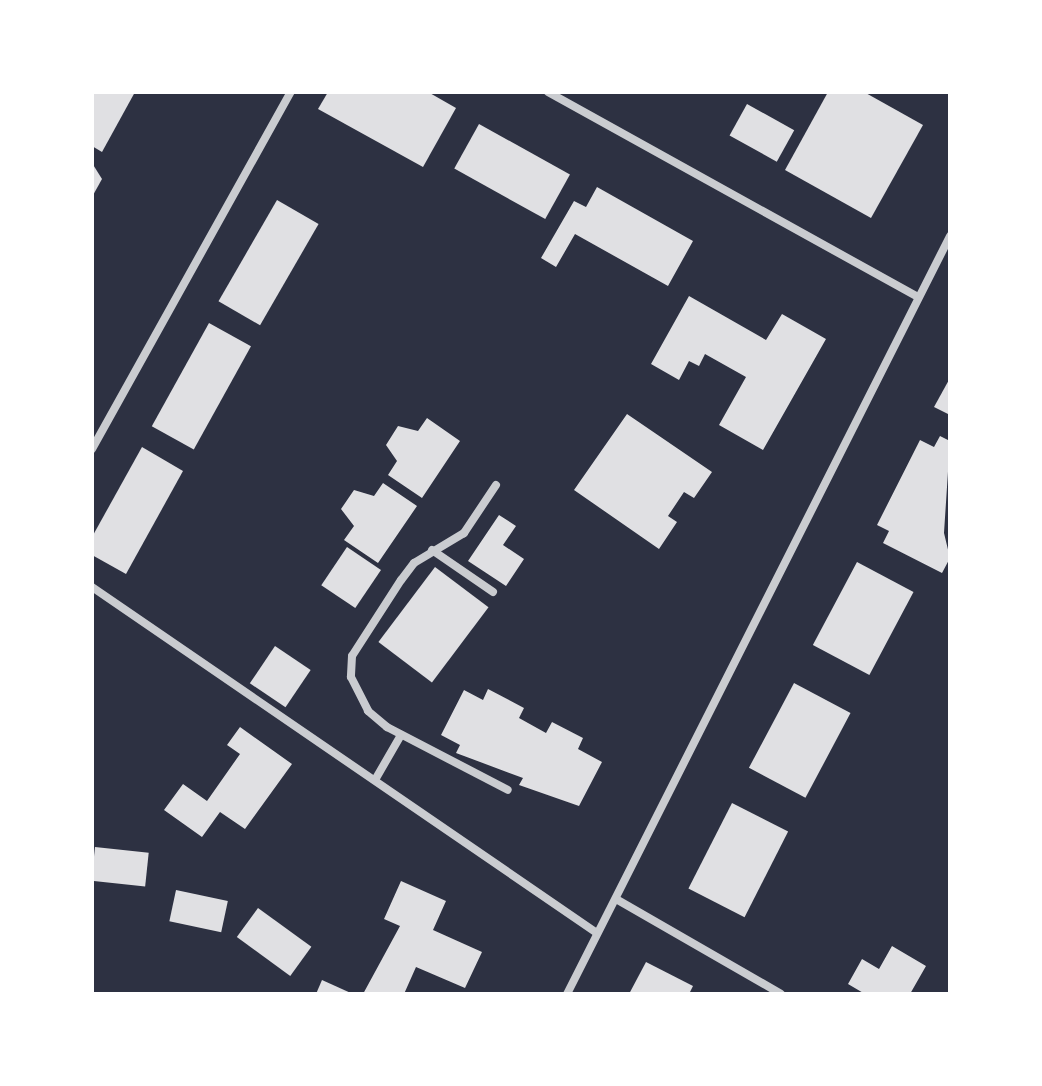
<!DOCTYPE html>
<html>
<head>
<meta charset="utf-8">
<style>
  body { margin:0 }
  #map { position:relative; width:1042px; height:1086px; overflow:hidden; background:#2d3142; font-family:Bitter,serif }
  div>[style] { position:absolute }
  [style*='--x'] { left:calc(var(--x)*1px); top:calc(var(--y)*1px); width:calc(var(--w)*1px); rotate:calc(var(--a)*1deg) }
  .building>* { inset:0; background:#e0e0e3; transform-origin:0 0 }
  .minor>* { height:8px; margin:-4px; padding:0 4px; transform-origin:4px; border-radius:4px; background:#caccd0 }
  span { translate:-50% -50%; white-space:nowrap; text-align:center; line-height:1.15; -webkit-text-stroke:8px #fff; paint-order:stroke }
  .frame { position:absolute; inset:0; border:94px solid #fff; pointer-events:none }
</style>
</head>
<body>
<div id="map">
  <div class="building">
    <div style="clip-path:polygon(92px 92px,135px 92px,102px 152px,92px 146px)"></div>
    <div style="clip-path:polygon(328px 92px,428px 92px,456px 108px,423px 167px,318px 109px)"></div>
    <div style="clip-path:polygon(828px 92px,864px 92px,923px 125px,871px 218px,785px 170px)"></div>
    <div style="left:747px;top:104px;width:54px;height:36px;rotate:29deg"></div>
    <div style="left:479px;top:124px;width:104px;height:51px;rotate:29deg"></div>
    <div style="clip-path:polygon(92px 163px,102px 179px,92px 197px)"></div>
    <div style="clip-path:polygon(597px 187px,693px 241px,668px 286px,575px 234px,556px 267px,541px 258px,574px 201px,586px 207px)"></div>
    <div style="left:277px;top:200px;width:48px;height:117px;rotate:30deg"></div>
    <div style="clip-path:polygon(689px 296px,766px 340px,782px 314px,826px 339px,763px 450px,719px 425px,746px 377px,705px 354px,699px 366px,689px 361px,679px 380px,651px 364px)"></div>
    <div style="left:209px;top:323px;width:48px;height:118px;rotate:29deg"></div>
    <div style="clip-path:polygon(950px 378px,950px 415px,934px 407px)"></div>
    <div style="clip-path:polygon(627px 414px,712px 472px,694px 498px,684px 492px,668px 516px,677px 522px,659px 549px,574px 490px)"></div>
    <div style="clip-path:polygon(427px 418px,460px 441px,422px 498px,388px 475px,397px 461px,386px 445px,398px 426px,418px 431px)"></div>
    <div style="clip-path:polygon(940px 436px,950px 441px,944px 533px,950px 558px,942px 573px,883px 543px,889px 531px,877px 525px,920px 440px,934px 447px)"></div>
    <div style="clip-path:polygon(142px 447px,183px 471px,126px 574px,92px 555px,92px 537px)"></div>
    <div style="clip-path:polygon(383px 483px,417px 506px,378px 563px,344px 540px,354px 526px,341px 509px,354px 490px,374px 496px)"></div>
    <div style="clip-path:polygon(499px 515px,516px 526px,503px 545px,524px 559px,506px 586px,468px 561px)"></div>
    <div style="left:347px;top:547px;width:41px;height:46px;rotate:34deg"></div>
    <div style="left:857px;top:562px;width:64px;height:94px;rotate:28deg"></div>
    <div style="left:435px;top:567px;width:67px;height:94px;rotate:37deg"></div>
    <div style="left:275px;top:646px;width:43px;height:45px;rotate:34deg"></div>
    <div style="left:794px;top:683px;width:64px;height:96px;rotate:28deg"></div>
    <div style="clip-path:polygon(488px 689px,524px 708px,519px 718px,546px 733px,552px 722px,583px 738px,578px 749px,602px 762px,579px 806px,519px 785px,523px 778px,456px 753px,460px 745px,441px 735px,464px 690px,483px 700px)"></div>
    <div style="clip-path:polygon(240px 727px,292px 764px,245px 829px,220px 812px,202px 837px,164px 810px,183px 784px,207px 801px,240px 754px,227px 745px)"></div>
    <div style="left:732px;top:803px;width:63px;height:96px;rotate:27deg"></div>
    <div style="left:95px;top:847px;width:54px;height:34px;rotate:6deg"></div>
    <div style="clip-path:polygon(401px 881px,446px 901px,433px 930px,482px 952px,465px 988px,416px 967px,404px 994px,363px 994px,400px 926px,384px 919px)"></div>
    <div style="left:176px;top:890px;width:53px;height:32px;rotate:12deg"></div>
    <div style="left:258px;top:908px;width:66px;height:36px;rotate:36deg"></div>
    <div style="clip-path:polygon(892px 946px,926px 966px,910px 994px,865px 994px,848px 984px,862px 959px,879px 969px)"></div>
    <div style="clip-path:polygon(646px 962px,693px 986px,689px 994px,629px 994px)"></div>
    <div style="clip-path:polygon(322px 980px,353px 994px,316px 994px)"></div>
  </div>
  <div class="minor">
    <div style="--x:548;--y:92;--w:421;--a:29"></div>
    <div style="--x:92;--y:449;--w:409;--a:-60.9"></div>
    <div style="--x:496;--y:485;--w:58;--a:123.7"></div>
    <div style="--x:464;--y:533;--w:58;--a:149"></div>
    <div style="--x:414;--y:563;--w:21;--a:127"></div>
    <div style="--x:401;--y:580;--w:90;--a:122.8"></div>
    <div style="--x:352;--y:656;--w:21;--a:93"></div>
    <div style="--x:351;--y:677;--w:38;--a:63"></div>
    <div style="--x:368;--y:711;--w:25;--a:40"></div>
    <div style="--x:387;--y:727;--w:136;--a:27.5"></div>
    <div style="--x:432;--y:550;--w:74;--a:34.5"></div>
    <div style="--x:92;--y:587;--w:612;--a:34.42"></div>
    <div style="--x:375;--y:780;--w:52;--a:-60"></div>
    <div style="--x:616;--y:899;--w:190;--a:29.9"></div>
    <div style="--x:567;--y:994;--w:849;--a:-63.19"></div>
  </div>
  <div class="frame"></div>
</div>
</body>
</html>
